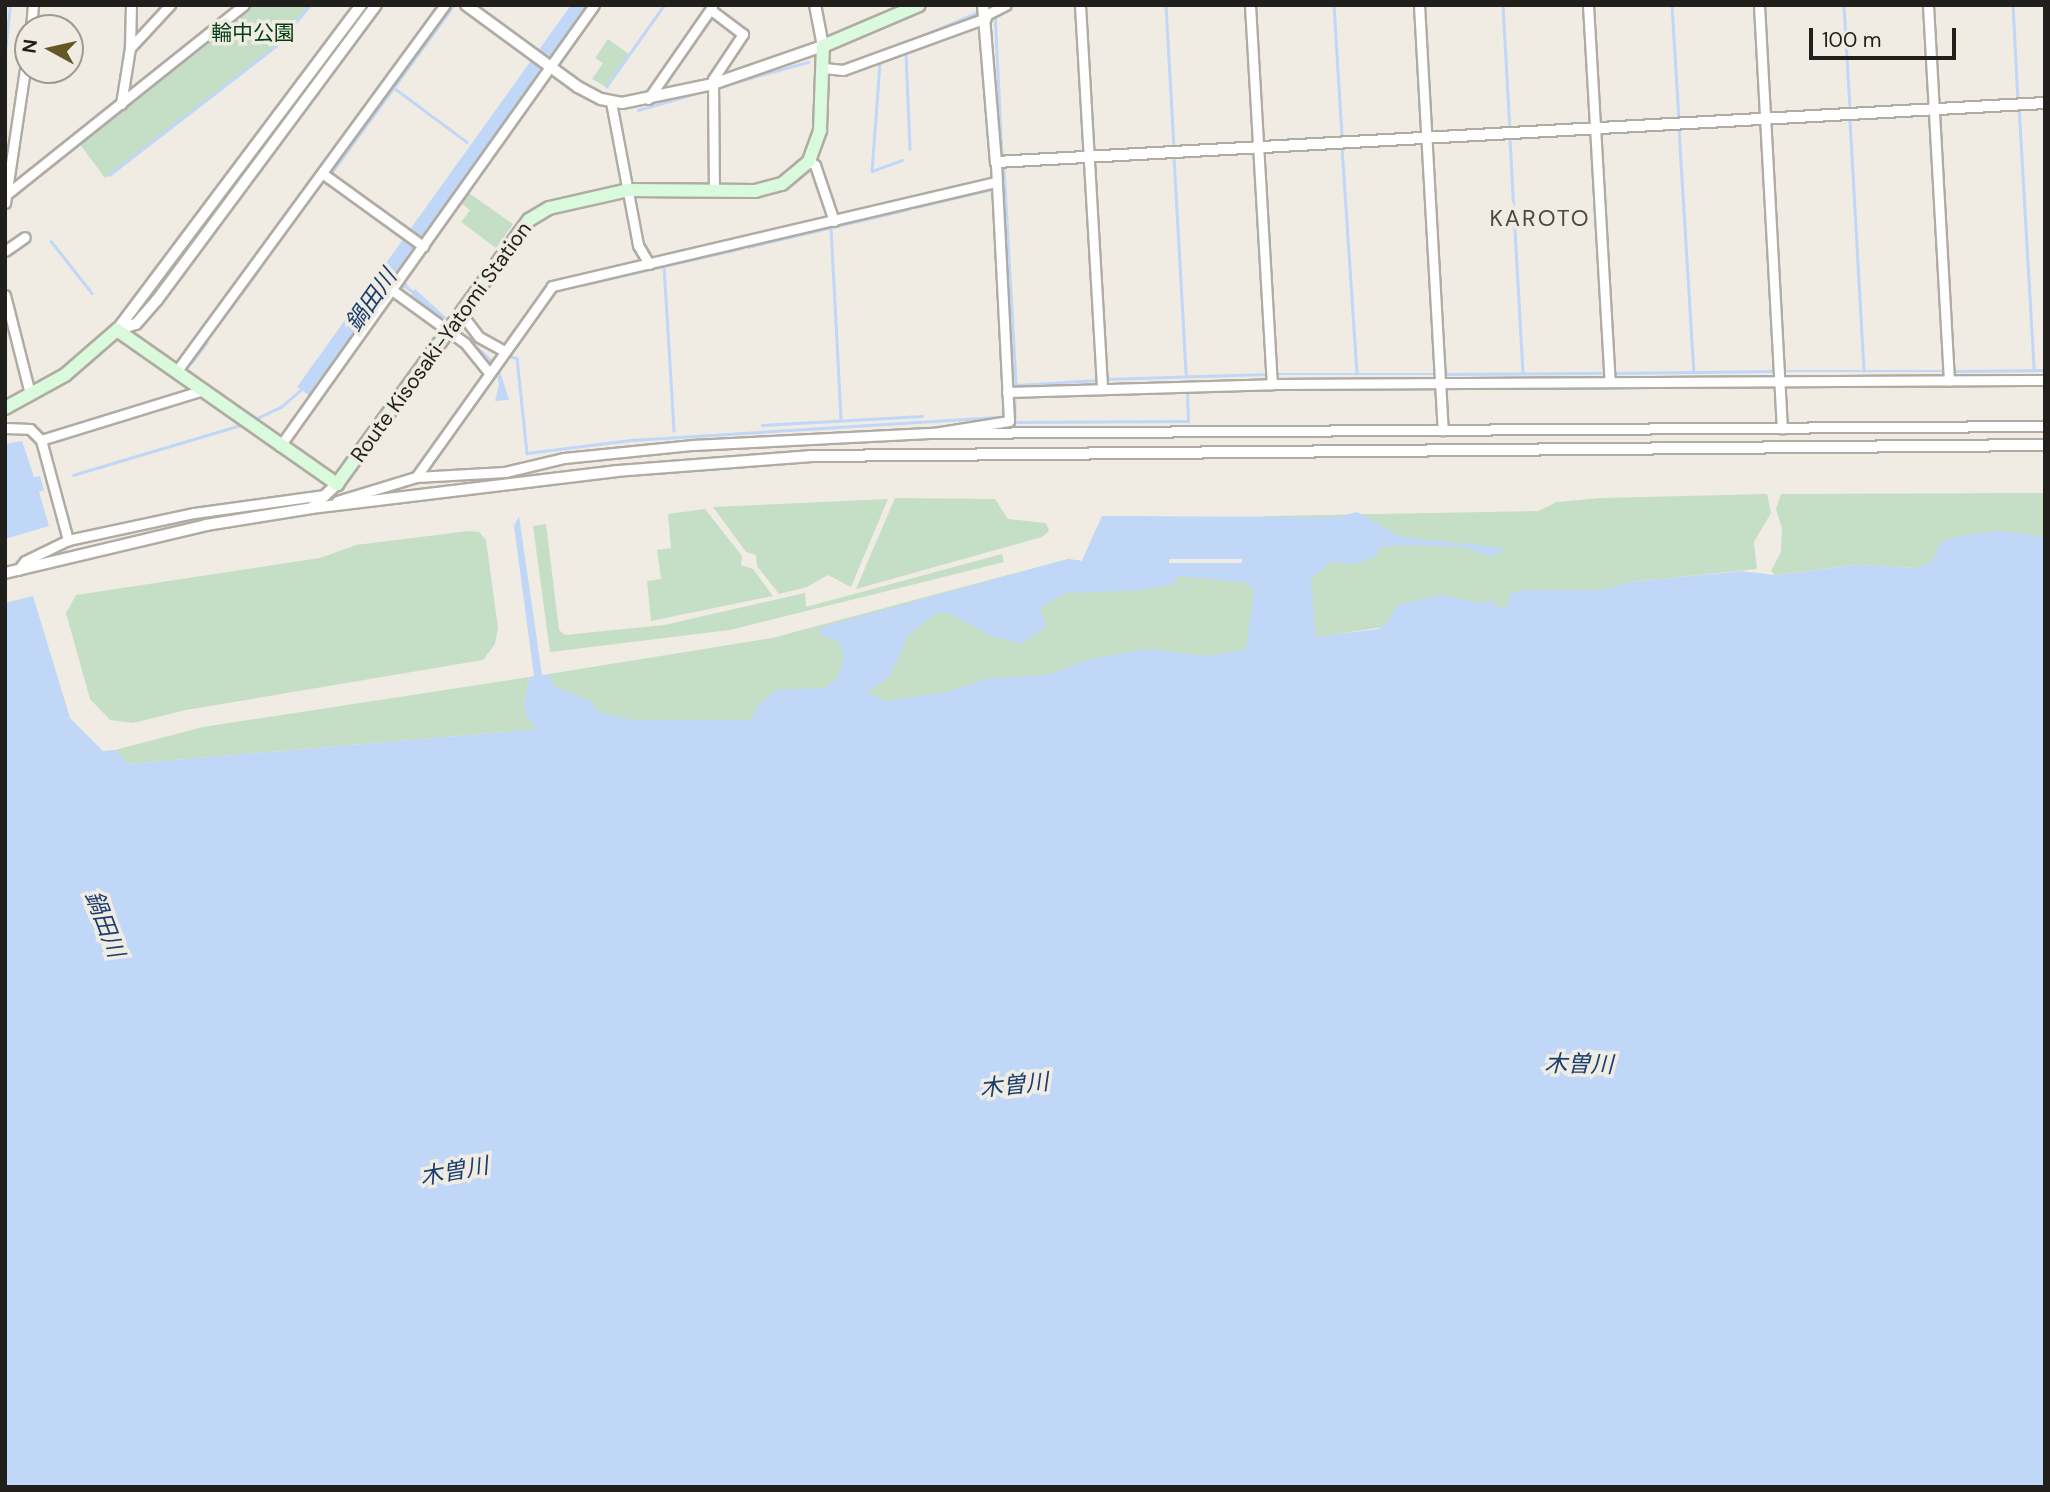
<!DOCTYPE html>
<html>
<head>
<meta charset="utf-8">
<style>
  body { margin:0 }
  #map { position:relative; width:2050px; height:1492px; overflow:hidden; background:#f0ece3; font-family:"DM Sans","Noto Sans JP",sans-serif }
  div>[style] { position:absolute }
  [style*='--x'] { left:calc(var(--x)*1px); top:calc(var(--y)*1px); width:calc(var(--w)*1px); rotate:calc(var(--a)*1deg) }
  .green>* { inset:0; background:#c5dec6 }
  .water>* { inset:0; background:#c0d7f8 }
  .pier>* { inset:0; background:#f0ece3; transform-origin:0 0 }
  .stream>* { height:2.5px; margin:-1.25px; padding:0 1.25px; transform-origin:1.25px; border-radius:1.25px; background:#c0d7f8 }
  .roads { filter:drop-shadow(2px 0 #b0aca4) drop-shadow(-2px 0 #b0aca4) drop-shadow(0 2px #b0aca4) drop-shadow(0 -2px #b0aca4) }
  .minor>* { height:9px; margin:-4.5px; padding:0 4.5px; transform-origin:4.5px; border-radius:4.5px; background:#fff }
  .tertiary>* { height:10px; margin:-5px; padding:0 5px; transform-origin:5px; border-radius:5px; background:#fff }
  .secondary>* { height:12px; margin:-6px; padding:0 6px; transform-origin:6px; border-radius:6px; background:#dafadd }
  span { translate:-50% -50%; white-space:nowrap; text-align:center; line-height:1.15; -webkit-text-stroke:7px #f0ece3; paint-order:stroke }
  .park-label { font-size:21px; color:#003e10 }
  .street-label { font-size:21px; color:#211f1c }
  .neighbourhood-label { font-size:23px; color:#4c4941; letter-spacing:2px }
  .water-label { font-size:23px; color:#1a3d6e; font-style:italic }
  .frame { position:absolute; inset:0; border:7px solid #211f1c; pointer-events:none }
  .north { position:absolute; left:14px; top:14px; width:70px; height:70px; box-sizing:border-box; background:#f0ece3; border:2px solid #9d9a93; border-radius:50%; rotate:278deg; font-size:19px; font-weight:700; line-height:28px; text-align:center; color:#211f1c }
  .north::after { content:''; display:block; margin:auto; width:24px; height:32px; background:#645825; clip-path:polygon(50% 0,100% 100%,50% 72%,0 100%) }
  .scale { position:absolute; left:1809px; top:28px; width:147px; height:32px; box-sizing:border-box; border:4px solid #211f1c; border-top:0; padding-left:9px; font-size:21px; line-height:24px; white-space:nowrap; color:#211f1c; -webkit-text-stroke:5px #f0ece3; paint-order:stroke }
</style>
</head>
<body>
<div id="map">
  <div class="green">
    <div style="clip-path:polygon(249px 5px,310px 5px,276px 46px,105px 178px,79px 143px)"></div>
    <div style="clip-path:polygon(608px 39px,629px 54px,606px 87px,592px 79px,603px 63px,595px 58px)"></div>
    <div style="clip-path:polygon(466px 191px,513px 224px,496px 248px,461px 222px,470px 210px,458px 201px)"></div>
    <div style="clip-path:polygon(2045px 493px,2045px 537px,1991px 542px,1916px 568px,1856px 565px,1775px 575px,1771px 571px,1781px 552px,1782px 528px,1776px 509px,1781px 494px)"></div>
    <div style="clip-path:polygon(1767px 494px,1771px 513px,1754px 542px,1757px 569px,1631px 582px,1611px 591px,1307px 639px,1264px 516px,1538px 511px,1557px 502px,1601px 498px)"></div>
    <div style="clip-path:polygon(895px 498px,995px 499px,1008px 519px,1046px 523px,1049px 531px,1042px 537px,856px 589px)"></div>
    <div style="clip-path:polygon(888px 499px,851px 587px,828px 575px,807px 587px,779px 594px,757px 566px,756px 555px,746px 552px,713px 507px)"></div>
    <div style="clip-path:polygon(705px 509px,742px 556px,741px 565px,753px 569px,773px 596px,651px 621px,647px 581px,661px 579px,657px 550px,671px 548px,668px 514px)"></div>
    <div style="clip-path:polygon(546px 524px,559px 630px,565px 635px,664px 625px,805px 593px,806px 607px,1002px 554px,1004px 562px,730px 630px,550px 652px,533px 526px)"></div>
    <div style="clip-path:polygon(1097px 527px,1255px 566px,1260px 647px,822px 720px,579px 727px,552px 683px,549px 674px,772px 638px,1068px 559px,1082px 561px)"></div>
    <div style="clip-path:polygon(469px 531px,479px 532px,486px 540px,498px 628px,495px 644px,483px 660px,186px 710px,133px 723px,110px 720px,90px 699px,66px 613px,76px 595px,320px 558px,356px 545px)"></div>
    <div style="clip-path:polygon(529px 677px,524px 705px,539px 729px,128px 764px,115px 750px,203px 727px)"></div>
  </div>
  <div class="water">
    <div style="clip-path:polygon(571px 5px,586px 5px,396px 274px,408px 284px,404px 289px,391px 281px,310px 396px,297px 387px)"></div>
    <div style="clip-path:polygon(415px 289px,498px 365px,509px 400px,495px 401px,499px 385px,496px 368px,459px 330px,411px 295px)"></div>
    <div style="clip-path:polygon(22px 441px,34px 477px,40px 476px,44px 490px,39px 492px,49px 526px,5px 539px,5px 444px)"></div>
    <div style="clip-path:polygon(evenodd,1357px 512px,1400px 537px,1507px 548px,1490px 557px,1465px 547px,1405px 545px,1381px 547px,1375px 557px,1352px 565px,1331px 562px,1311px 579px,1316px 637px,1378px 629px,1387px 623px,1397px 605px,1442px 595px,1479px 603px,1492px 601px,1499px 608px,1508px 606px,1510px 594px,1522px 590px,1601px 590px,1631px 582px,1741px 571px,1775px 575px,1856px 565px,1916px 568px,1932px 561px,1941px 542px,1954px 537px,1998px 531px,2045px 537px,2045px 1487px,5px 1487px,5px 603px,33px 596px,70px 718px,103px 751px,115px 750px,128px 764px,538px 729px,526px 716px,524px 705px,529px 677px,534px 676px,514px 526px,519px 516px,542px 675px,549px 674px,555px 687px,592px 702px,597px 711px,631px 720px,750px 720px,759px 704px,776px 690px,825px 688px,838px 677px,844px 658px,839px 642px,819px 634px,822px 627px,1068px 559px,1082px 561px,1102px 516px,1338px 517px,1357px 512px,1178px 576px,1247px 583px,1254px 590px,1246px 649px,1206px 656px,1145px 649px,1092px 659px,1046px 675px,989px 678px,946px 692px,887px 701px,867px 692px,889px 677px,908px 635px,935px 614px,947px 612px,988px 635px,1021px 644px,1046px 627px,1040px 608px,1065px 593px,1142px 590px,1174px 584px,1178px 576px)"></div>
  </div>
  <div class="pier">
    <div style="left:1242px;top:559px;width:4px;height:73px;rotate:90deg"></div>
  </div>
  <div class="stream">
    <div style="--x:1166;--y:5;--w:142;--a:86.8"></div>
    <div style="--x:1334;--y:5;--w:131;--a:86.5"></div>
    <div style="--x:1503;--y:5;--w:124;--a:86.8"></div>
    <div style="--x:1672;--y:5;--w:113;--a:86.5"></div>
    <div style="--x:1844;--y:5;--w:104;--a:86.7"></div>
    <div style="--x:2013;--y:5;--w:95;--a:87"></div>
    <div style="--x:995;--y:12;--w:143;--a:87.2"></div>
    <div style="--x:900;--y:45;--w:88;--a:-22.8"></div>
    <div style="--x:5;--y:51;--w:46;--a:-83.8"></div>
    <div style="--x:906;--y:53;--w:96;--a:87.6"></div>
    <div style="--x:880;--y:63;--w:108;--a:94.2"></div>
    <div style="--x:872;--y:171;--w:32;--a:-20"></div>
    <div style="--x:123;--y:64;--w:46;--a:-86.3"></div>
    <div style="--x:725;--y:85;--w:86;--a:-15.5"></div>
    <div style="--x:393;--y:87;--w:92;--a:36.6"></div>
    <div style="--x:606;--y:87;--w:100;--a:-54.7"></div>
    <div style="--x:2019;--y:106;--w:264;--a:86.7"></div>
    <div style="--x:638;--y:110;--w:69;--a:-16.1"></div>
    <div style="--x:1850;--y:120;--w:251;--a:86.8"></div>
    <div style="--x:1679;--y:129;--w:243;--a:86.5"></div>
    <div style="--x:1510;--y:140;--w:233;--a:86.8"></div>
    <div style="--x:1342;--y:147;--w:227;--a:86.2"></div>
    <div style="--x:1174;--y:157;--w:217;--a:86.8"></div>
    <div style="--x:1004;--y:168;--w:217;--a:86.8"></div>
    <div style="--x:1016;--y:385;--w:82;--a:-3.5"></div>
    <div style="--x:332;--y:172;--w:205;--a:-53.9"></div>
    <div style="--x:109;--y:175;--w:211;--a:-37.7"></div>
    <div style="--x:276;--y:46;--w:53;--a:-50.3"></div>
    <div style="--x:916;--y:207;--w:75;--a:-13.1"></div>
    <div style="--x:831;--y:227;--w:193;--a:87"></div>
    <div style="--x:51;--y:241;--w:66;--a:51.7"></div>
    <div style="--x:748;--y:247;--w:165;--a:-13.3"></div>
    <div style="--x:664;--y:266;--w:165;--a:86.5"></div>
    <div style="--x:404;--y:285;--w:15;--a:37"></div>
    <div style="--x:582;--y:285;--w:164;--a:-13"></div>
    <div style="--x:575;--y:286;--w:22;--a:164"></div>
    <div style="--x:554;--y:292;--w:79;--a:125.7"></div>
    <div style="--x:508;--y:356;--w:9;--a:13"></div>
    <div style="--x:517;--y:358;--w:96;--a:84"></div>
    <div style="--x:527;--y:453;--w:106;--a:-7.1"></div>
    <div style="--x:632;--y:440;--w:370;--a:-3.6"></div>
    <div style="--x:214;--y:330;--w:77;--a:-53.4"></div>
    <div style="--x:191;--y:363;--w:26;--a:-53"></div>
    <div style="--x:1785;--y:371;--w:161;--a:0"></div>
    <div style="--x:1954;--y:371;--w:91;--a:-0.6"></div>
    <div style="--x:1612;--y:373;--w:163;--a:-0.7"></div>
    <div style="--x:1274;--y:374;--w:163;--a:0"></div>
    <div style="--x:1444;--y:374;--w:162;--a:-0.4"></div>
    <div style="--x:1104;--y:379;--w:164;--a:-1.7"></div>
    <div style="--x:1015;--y:399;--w:23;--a:90"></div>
    <div style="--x:1015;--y:422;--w:173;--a:-0.3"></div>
    <div style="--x:1188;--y:421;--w:31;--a:-92"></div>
    <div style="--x:253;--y:420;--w:31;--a:-25"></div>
    <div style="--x:281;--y:407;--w:29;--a:-41"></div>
    <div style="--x:2009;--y:422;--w:36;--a:0"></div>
    <div style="--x:762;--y:425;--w:160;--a:-3.2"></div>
    <div style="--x:1471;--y:425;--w:13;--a:0"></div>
    <div style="--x:73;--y:475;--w:178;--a:-16.6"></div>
  </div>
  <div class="roads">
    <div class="minor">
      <div style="--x:1080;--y:5;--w:384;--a:86.7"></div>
      <div style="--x:1250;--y:5;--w:380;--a:86.7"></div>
      <div style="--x:1419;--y:5;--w:426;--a:86.8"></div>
      <div style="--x:1588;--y:5;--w:377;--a:86.7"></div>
      <div style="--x:1759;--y:5;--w:424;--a:86.9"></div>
      <div style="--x:1928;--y:5;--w:376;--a:86.8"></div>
      <div style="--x:711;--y:10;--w:40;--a:37"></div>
      <div style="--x:743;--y:34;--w:54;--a:123.7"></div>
      <div style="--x:713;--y:79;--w:111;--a:89.5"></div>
      <div style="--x:986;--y:15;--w:22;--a:-27"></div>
      <div style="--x:31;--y:28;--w:23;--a:-85"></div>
      <div style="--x:130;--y:48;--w:43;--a:-88.7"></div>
      <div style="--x:824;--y:68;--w:19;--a:6"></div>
      <div style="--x:843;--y:70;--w:152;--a:-20"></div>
      <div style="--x:648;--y:99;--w:112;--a:-55.2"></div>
      <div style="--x:611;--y:102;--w:146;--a:79.3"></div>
      <div style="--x:638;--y:245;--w:22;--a:60"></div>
      <div style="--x:121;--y:104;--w:57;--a:-80.9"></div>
      <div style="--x:130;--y:48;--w:59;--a:-47.1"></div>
      <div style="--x:809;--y:161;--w:7;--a:34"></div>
      <div style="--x:815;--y:165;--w:59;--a:71.3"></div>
      <div style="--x:322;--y:173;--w:125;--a:35.9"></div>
      <div style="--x:7;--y:194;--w:303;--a:-38.6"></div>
      <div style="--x:5;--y:203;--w:155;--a:-81.5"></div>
      <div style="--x:5;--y:251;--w:24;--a:-35"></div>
      <div style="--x:392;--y:290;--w:90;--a:36"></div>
      <div style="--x:465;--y:343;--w:38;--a:51"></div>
      <div style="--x:5;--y:295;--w:102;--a:75.8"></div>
      <div style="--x:460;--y:312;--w:31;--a:53"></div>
      <div style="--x:479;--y:337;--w:29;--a:29"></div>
      <div style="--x:176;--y:372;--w:455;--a:-53.8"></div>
      <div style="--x:1007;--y:392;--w:265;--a:-1.7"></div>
      <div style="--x:1272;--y:384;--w:773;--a:-0.3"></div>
      <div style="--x:5;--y:428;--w:25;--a:2"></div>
      <div style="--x:30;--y:429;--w:16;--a:45"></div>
      <div style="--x:41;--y:440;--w:104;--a:74.9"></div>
      <div style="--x:934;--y:433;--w:1111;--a:-0.36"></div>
      <div style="--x:41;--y:440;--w:170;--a:-17.1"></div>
      <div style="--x:280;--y:446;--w:541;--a:-54.55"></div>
      <div style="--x:416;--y:477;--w:234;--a:-54.5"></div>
      <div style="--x:552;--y:286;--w:456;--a:-13.2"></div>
      <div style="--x:337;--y:501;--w:83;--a:-16.9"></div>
      <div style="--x:416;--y:477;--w:89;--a:-3.2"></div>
      <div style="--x:505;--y:472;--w:61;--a:-13.3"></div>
      <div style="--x:564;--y:458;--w:130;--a:-5.8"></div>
      <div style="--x:693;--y:445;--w:241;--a:-2.9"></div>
      <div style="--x:934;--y:433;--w:76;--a:-9.1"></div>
      <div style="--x:1009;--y:421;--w:259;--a:-92.9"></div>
      <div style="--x:18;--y:570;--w:11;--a:-52"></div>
      <div style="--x:25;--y:561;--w:48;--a:-26"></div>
      <div style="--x:68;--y:540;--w:129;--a:-12.1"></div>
      <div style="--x:194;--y:513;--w:130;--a:-7.9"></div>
    </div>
    <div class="tertiary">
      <div style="--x:466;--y:5;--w:139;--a:36.2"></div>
      <div style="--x:578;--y:87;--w:26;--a:28"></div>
      <div style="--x:601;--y:99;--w:21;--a:11"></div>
      <div style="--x:622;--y:103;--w:93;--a:-11.8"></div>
      <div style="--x:713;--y:84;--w:116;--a:-19.1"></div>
      <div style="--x:823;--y:46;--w:42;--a:-101"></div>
      <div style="--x:983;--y:5;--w:158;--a:85.3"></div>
      <div style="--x:996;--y:162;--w:1051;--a:-3.22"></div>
      <div style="--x:117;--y:330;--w:20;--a:-18"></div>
      <div style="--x:136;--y:324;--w:32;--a:-49"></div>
      <div style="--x:157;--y:300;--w:367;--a:-53.4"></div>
      <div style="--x:117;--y:330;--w:406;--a:-53.1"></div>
      <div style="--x:312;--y:508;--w:35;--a:-44"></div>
      <div style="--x:5;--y:573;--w:207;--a:-13.4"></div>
      <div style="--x:206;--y:525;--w:107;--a:-9.1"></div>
      <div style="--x:312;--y:508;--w:307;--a:-6.9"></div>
      <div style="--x:617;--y:471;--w:194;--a:-4.4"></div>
      <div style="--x:810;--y:456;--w:1235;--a:-0.51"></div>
    </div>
    <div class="secondary">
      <div style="--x:5;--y:408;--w:68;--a:-28.8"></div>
      <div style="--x:65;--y:375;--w:69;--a:-40.9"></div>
      <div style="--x:117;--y:330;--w:269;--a:35"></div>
      <div style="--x:337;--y:484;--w:326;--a:-54"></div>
      <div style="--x:529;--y:220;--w:23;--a:-31"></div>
      <div style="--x:549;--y:208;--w:81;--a:-12.8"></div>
      <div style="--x:628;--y:190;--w:127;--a:0.5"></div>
      <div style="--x:755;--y:191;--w:28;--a:-15"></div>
      <div style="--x:782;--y:184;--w:35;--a:-40"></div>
      <div style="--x:809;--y:161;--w:33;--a:-70"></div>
      <div style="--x:820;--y:130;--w:84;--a:-88"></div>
      <div style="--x:823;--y:46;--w:104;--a:-23.1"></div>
    </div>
  </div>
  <div class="park-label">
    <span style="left:253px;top:33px">輪中公園</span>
  </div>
  <div class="street-label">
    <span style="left:441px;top:342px;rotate:-54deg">Route Kisosaki-Yatomi Station</span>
  </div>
  <div class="neighbourhood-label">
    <span style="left:1540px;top:218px">KAROTO</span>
  </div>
  <div class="water-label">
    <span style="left:371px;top:300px;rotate:-55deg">鍋田川</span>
    <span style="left:105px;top:924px;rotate:69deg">鍋田川</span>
    <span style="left:1579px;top:1064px;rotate:1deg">木曽川</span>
    <span style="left:1014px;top:1085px;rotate:-6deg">木曽川</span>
    <span style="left:454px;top:1171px;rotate:-10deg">木曽川</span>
  </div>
  <div class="frame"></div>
  <div class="north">N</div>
  <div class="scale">100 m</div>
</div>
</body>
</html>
